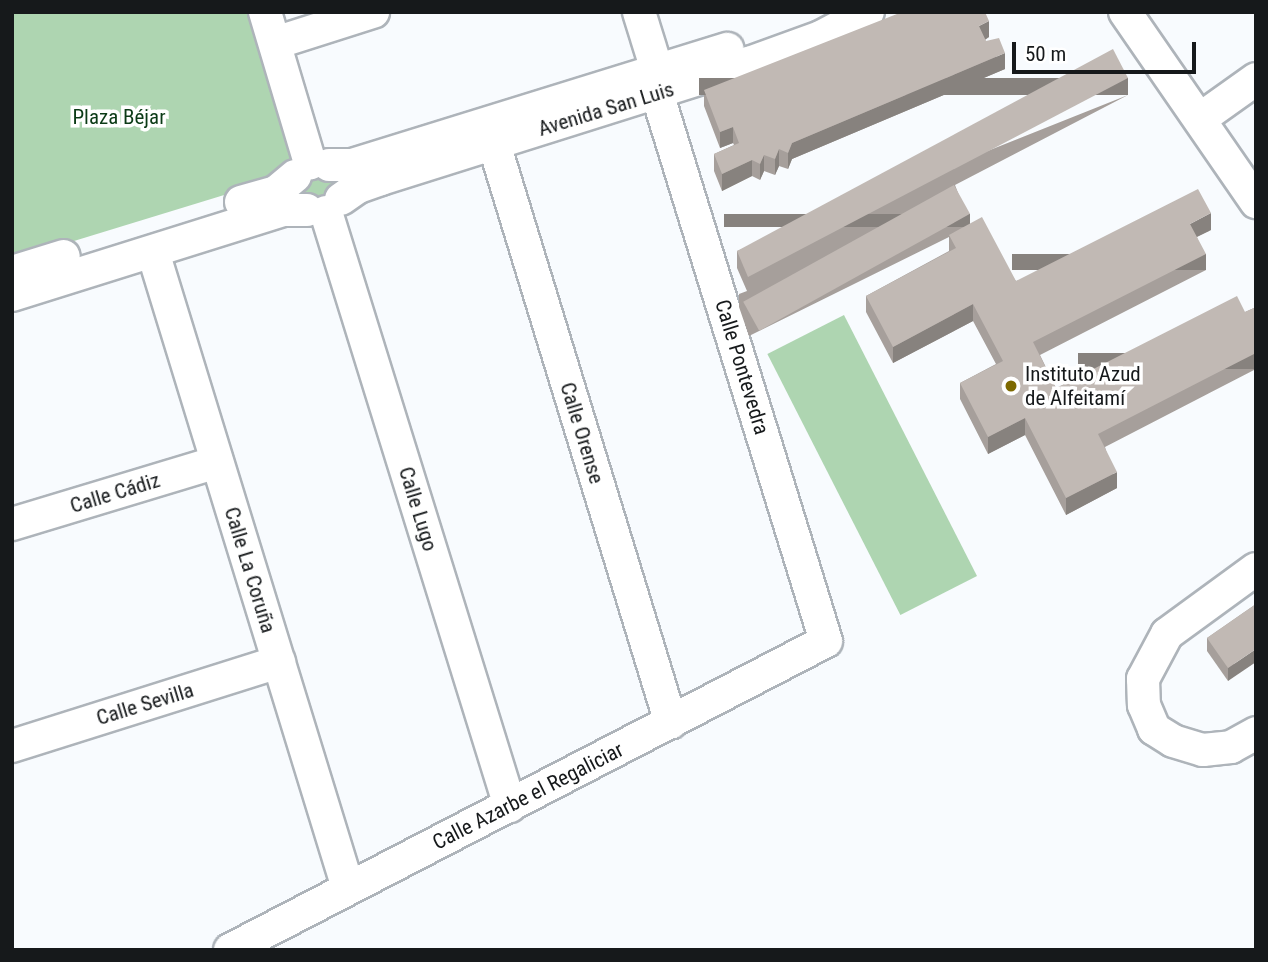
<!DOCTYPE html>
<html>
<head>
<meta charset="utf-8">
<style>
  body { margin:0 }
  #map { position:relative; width:1268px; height:962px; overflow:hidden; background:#f8fbfe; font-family:"Roboto Condensed",sans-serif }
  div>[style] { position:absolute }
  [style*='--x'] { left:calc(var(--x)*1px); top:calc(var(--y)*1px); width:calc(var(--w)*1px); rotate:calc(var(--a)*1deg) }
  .green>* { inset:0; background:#aed5b1; transform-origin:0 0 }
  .round { border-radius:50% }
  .roads { filter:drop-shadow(2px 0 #aeb4ba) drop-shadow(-2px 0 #aeb4ba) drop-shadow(0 2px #aeb4ba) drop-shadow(0 -2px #aeb4ba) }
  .minor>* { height:32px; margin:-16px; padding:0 16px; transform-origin:16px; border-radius:16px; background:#fff }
  .wall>* { inset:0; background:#a69f9b }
  .shaded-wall>* { inset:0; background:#87827e; transform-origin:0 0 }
  .building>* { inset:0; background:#c1b9b4; transform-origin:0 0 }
  .dots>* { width:19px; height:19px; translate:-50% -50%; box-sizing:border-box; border:4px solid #fff; border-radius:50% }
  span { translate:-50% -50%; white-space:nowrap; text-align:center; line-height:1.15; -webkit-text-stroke:7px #fff; paint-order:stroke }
  .street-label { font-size:21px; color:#16191b }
  .park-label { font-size:21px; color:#0b3b16 }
  .poi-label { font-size:21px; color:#16191b }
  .left { translate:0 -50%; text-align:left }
  .frame { position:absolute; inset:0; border:14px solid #16191b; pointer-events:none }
  .scale { position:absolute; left:1012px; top:42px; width:184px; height:32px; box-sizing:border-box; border:4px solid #16191b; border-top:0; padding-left:9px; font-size:21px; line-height:24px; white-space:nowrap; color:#16191b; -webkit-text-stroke:5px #fff; paint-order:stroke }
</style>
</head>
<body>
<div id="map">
  <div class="green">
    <div style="clip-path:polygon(12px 12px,251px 12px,295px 155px,291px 166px,276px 179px,12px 260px)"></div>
    <div class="round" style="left:302px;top:171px;width:32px;height:32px"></div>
    <div style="left:844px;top:315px;width:293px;height:86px;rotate:63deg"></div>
  </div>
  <div class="roads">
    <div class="minor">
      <div style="--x:265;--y:12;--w:158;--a:73.4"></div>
      <div style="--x:639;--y:12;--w:61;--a:72.8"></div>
      <div style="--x:1125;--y:12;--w:231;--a:55.4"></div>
      <div style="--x:275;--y:43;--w:103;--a:-17.6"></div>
      <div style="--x:1200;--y:119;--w:69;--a:-35.5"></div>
      <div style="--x:494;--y:144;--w:605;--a:73"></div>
      <div style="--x:329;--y:165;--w:23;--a:0"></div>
      <div style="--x:352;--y:165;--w:393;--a:-17.2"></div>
      <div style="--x:341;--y:199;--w:21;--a:-35"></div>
      <div style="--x:358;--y:187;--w:24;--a:-19"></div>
      <div style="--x:381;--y:179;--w:386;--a:-17.5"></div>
      <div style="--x:749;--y:63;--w:77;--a:-19.9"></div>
      <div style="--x:821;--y:37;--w:53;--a:-28"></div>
      <div style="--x:241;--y:202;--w:36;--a:-16"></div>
      <div style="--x:276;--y:192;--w:25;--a:-40"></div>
      <div style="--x:326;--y:212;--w:622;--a:72.79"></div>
      <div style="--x:153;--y:252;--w:665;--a:72.95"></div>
      <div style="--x:12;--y:272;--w:54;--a:-17.1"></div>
      <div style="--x:12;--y:295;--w:285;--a:-17.4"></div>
      <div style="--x:284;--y:210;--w:23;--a:0"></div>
      <div style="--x:12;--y:524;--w:214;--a:-16.8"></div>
      <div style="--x:1256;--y:569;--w:110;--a:143.9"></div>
      <div style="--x:1167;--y:634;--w:51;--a:118.1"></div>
      <div style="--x:1143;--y:679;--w:26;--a:88"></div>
      <div style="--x:1144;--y:705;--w:26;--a:67"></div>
      <div style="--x:1154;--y:729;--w:22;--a:32"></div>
      <div style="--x:1173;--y:741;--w:31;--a:17"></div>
      <div style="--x:1203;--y:750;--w:28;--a:-6"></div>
      <div style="--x:1231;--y:747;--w:29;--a:-29"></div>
      <div style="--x:12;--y:746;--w:280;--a:-17.5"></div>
      <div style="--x:230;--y:950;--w:671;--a:-27.4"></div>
      <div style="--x:826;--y:641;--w:573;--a:-107.14"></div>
    </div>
  </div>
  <div class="wall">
    <div style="clip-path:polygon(989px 37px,985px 40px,1005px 69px,792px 159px,788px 169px,779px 166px,775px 175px,764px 171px,760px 180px,752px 176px,722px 191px,714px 171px,714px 154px,734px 145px,733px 143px,720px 148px,704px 106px,704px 90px)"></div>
    <div style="clip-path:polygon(1128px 95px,955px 185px,970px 224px,1016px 281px,1211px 230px,1197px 237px,1206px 270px,1040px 355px,1056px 388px,1245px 312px,1256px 307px,1256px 369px,1105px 447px,1117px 488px,1066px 515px,1025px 435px,988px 454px,960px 399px,960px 383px,996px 364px,973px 321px,893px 363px,866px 312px,866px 296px,949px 251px,949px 237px,749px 336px,739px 307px,739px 294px,747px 291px,737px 268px,737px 251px)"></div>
    <div style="clip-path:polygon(1256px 604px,1228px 681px,1207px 651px,1207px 638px)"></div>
  </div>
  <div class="shaded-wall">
    <div style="clip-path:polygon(989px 21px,989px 37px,979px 43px,979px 26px)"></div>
    <div style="clip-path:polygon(1005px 53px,1005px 69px,792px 159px,788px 169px,788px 153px,792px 143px)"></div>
    <div style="left:1128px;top:78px;width:17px;height:429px;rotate:90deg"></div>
    <div style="clip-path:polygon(733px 127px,733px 143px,720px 148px,720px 132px)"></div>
    <div style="clip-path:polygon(779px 149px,779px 166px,775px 175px,775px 159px)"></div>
    <div style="clip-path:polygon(764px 155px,764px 171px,760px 180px,760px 164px)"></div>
    <div style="clip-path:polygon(752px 160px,752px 176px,722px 191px,722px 174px)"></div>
    <div style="clip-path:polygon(1211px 213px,1211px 230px,1190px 240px,1190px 224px)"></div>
    <div style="left:970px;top:214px;width:13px;height:246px;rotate:90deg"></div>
    <div style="left:1206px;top:254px;width:16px;height:194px;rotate:90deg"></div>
    <div style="clip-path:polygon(973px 304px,973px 321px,893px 363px,893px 347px)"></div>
    <div style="left:1256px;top:353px;width:16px;height:178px;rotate:90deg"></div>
    <div style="clip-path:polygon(1025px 418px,1025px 435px,988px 454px,988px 437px)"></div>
    <div style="clip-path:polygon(1117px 472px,1117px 488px,1066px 515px,1066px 498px)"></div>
    <div style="clip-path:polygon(1256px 649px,1256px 662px,1228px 681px,1228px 668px)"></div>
  </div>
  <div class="building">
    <div style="clip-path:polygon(902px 12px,985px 12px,989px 21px,979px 26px,986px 41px,999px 38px,1005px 53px,792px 143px,788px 153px,779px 149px,775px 159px,764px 155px,760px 164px,752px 160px,722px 174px,714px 154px,739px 143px,733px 127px,720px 132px,704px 90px)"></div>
    <div style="clip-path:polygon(1113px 49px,1128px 78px,748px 277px,737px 251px)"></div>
    <div style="left:954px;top:185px;width:33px;height:241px;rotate:61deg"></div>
    <div style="clip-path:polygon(1198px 189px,1211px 213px,1190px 224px,1206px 254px,1033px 342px,1056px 388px,1237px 296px,1245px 312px,1256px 307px,1256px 353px,1098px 434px,1117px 472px,1066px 498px,1025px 418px,988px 437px,960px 383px,1003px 361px,973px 304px,893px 347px,866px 296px,956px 248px,949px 235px,982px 217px,1016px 281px)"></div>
    <div style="clip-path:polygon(1256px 604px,1256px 649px,1228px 668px,1207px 638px)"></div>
  </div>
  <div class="dots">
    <div style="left:1011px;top:386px;background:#7d6900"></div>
  </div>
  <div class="street-label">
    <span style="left:606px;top:109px;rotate:-17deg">Avenida San Luis</span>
    <span style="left:742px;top:367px;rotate:73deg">Calle Pontevedra</span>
    <span style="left:582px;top:433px;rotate:73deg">Calle Orense</span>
    <span style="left:115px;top:493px;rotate:-17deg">Calle Cádiz</span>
    <span style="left:418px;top:509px;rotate:73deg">Calle Lugo</span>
    <span style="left:250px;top:570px;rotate:73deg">Calle La Coruña</span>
    <span style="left:145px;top:704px;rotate:-17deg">Calle Sevilla</span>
    <span style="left:528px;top:796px;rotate:-27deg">Calle Azarbe el Regaliciar</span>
  </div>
  <div class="park-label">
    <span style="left:119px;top:117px">Plaza Béjar</span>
  </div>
  <div class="poi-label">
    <span class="left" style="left:1025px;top:386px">Instituto Azud<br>de Alfeitamí</span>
  </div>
  <div class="frame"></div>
  <div class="scale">50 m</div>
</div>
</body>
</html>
